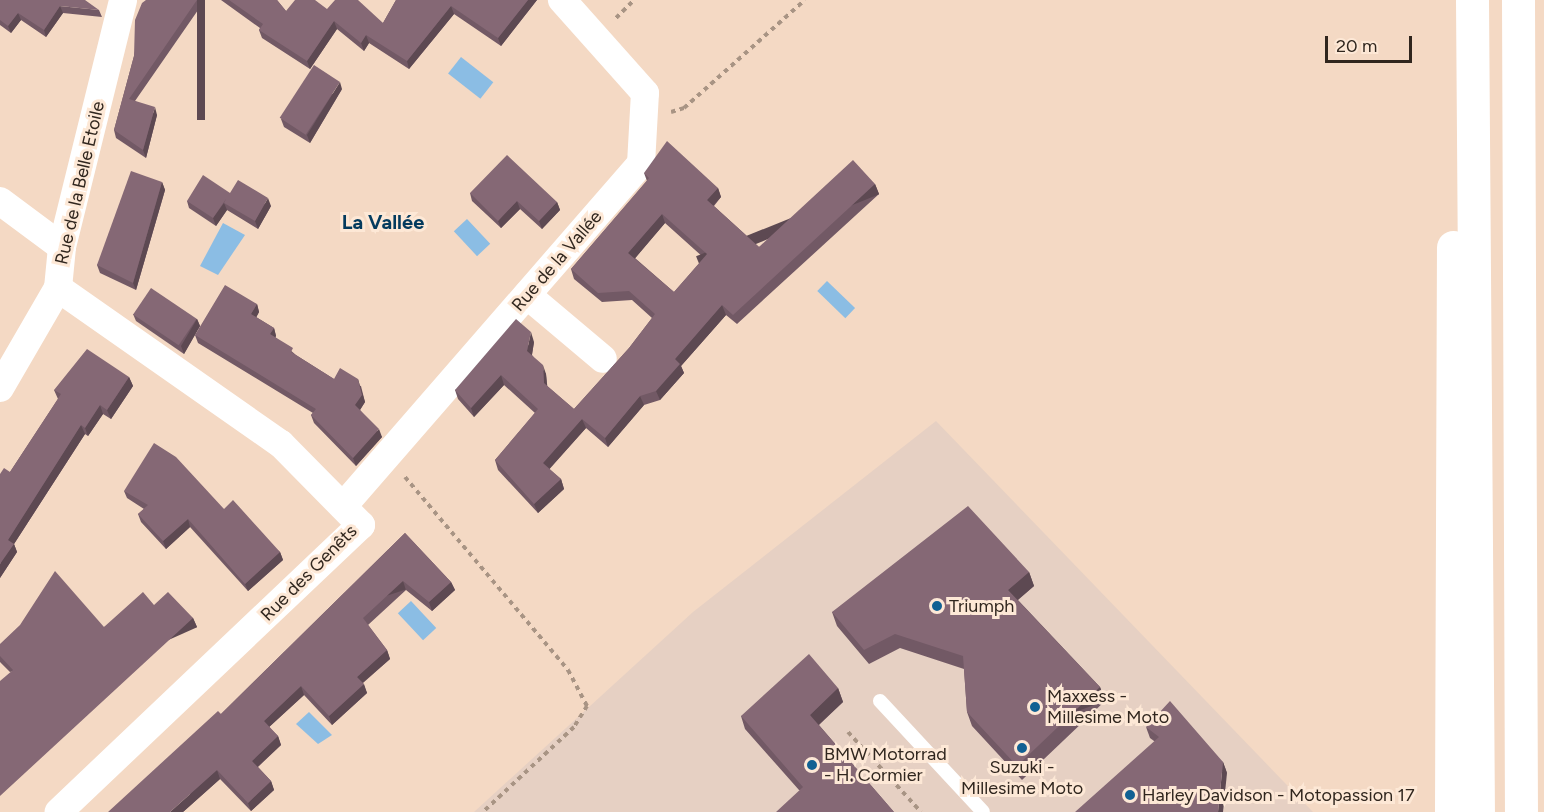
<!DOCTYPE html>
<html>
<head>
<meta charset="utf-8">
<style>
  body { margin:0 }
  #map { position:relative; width:1544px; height:812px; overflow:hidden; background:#f4d9c4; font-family:Figtree,sans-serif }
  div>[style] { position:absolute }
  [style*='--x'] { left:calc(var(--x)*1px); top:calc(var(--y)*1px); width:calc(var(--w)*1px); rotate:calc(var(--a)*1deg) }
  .commercial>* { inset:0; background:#e6d0c3 }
  .water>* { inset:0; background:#8bbde4; transform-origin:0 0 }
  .path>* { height:4px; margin-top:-2px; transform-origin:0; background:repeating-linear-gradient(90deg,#a89484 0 4.5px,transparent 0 9px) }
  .service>* { height:14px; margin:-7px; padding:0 7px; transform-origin:7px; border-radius:7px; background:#fff }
  .minor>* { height:28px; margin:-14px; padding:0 14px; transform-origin:14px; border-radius:14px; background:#fff }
  .trunk>* { height:33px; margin:-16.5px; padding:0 16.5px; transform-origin:16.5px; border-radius:16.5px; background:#fff }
  .wall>* { inset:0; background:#725965 }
  .shaded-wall>* { inset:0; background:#5d4952; transform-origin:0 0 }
  .building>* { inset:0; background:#856875; transform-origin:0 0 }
  .dots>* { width:16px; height:16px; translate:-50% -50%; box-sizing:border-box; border:3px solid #fde8d6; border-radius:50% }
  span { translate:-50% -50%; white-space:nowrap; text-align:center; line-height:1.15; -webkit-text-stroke:6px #fde8d6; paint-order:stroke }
  .street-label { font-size:18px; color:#30261e }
  .poi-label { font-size:18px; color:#30261e }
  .left { translate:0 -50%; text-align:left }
  .neighbourhood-label { font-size:20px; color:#043b5e; font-weight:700 }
  .scale { position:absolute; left:1325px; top:36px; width:87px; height:27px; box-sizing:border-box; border:3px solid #30261e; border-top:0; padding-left:8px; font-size:18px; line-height:21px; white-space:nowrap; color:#30261e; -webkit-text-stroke:4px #fde8d6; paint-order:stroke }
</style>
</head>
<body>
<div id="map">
  <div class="commercial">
    <div style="clip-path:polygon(936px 421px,1313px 812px,474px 812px,693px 612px)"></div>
  </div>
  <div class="water">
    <div style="left:461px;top:57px;width:41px;height:21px;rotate:38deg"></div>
    <div style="left:467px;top:219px;width:34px;height:18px;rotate:47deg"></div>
    <div style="clip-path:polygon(223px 223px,245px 235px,218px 275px,200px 266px)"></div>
    <div style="left:827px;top:281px;width:39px;height:14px;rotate:44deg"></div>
    <div style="left:411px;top:601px;width:37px;height:18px;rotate:47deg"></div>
    <div style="clip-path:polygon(309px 712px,332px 735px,318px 744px,296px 724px)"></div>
  </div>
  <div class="path">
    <div style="--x:616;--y:18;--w:25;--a:-45"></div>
    <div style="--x:671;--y:112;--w:14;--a:-17"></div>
    <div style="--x:684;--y:108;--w:162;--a:-41.8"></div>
    <div style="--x:405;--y:477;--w:253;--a:49.8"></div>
    <div style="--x:568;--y:670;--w:41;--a:62.2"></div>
    <div style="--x:587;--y:706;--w:25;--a:122"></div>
    <div style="--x:574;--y:727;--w:125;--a:137"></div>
    <div style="--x:848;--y:732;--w:108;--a:47.6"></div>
  </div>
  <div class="service">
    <div style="--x:880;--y:701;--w:151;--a:47.1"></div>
  </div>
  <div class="minor">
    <div style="--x:0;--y:201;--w:77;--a:36.6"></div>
    <div style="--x:58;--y:288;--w:272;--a:35"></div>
    <div style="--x:281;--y:444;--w:114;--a:45.4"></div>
    <div style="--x:361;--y:525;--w:417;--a:136.5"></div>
    <div style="--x:527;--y:295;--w:99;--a:40.1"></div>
    <div style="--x:0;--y:388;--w:116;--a:-59.9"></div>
    <div style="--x:58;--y:288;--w:41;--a:-84.4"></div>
    <div style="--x:62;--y:247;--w:254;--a:-76.1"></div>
    <div style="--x:345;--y:504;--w:451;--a:-49"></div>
    <div style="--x:641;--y:164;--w:71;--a:-86.8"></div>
    <div style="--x:645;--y:93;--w:125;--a:-131.7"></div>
  </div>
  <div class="trunk">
    <div style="--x:1472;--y:0;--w:812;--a:89.58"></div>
    <div style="--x:1518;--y:0;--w:812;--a:89.79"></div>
    <div style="--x:1451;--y:812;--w:565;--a:-89.8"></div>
  </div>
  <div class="wall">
    <div style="clip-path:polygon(0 0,99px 10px,102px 17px,63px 13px,46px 37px,21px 20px,11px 33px,0 25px)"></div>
    <div style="clip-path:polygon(146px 0,205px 0,135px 101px,157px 115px,146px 158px,116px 138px,114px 130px,134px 56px)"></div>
    <div style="clip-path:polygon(221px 0,277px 0,286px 11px,327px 9px,383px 23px,396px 0,537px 0,501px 46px,454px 14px,409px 69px,369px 43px,364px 51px,337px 29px,310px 69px,262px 38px,259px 30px,260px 28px)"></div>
    <div style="clip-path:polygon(342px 89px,310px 143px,284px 127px,281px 119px)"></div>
    <div style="clip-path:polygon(evenodd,644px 173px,718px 188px,721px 197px,714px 206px,759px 247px,875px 184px,879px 194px,737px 324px,726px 315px,681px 366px,684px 373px,660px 400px,644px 405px,608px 447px,586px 428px,549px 469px,561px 479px,564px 489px,538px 513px,498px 470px,495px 460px,535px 413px,504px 385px,474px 417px,458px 399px,455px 390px,534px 342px,532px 355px,546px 374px,547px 386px,574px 409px,629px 348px,652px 318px,632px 300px,602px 302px,574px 279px,571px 269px,647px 181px,644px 173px,665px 223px,704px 258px,674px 292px,635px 258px,665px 223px)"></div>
    <div style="clip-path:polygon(162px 182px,165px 190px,136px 290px,100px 273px,97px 265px)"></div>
    <div style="clip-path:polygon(230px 193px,271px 206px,258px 229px,227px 210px,216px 226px,189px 208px,187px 201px)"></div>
    <div style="clip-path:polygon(470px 193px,557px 202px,560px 210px,542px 229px,520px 209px,501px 228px,472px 201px)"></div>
    <div style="clip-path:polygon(257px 304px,259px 312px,256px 317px,274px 328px,276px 336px,275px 337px,296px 355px,334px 379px,361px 386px,365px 402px,360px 410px,382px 437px,356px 466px,314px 423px,311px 415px,313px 413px,198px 343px,195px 335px)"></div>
    <div style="clip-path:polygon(133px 314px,197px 319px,200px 326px,184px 354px,136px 321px)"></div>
    <div style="clip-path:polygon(129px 377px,133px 386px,111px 419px,103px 414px,88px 436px,85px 434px,14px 544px,17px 552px,0 578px,10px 472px,58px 399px,54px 390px)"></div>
    <div style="clip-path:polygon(124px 491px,224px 509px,280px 552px,283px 560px,248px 591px,190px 527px,166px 549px,141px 522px,138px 514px,144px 509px,127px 498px)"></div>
    <div style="clip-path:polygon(405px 533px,451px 582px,455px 590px,432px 611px,406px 590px,368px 625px,387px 650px,390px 659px,363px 683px,367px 693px,332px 725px,304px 695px,269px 727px,278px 736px,281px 745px,258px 767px,271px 781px,274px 790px,251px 811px,220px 779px,183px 812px,221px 714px)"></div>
    <div style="clip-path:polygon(1029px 572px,1034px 586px,1018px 600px,1100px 687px,1105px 701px,1022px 780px,972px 726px,967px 712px,964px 669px,900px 648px,869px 664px,837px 626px,832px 612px)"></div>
    <div style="clip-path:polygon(154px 605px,193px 618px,197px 627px,10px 672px,0 662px,0 644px,104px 627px)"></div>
    <div style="clip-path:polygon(838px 688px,843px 702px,819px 725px,894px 812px,799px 790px,745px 729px,741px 716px)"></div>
    <div style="clip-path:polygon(1146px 727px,1223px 762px,1227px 773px,1154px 741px,1150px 738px)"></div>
  </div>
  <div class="shaded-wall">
    <div style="left:197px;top:0;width:8px;height:120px"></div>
    <div style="clip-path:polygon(528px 0,537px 0,501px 46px,498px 38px)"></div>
    <div style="clip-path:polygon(60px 6px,63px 13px,46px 37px,44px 30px)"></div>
    <div style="clip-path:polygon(451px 6px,454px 14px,409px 69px,407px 61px)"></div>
    <div style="clip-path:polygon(18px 13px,21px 20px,11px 33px,8px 26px)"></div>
    <div style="clip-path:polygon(334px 21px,337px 29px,310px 69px,307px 61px)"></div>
    <div style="clip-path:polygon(366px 35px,369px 43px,364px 51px,361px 43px)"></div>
    <div style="clip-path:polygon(340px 82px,342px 89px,310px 143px,307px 135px)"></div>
    <div style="clip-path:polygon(155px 107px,157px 115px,146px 158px,143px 150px)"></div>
    <div style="clip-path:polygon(162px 182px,165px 190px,136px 290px,133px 283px)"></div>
    <div style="left:875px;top:184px;width:11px;height:193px;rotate:68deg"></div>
    <div style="clip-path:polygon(718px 188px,721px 197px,710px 209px,707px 200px)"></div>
    <div style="clip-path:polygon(268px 198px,271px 206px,258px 229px,255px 221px)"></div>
    <div style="clip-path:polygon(517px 201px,520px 209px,501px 228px,498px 221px)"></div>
    <div style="clip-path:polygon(557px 202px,560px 210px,542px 229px,539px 221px)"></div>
    <div style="clip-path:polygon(224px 203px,227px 210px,216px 226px,213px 218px)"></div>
    <div style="clip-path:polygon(662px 214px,665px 223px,632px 262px,628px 253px)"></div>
    <div style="clip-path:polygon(257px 304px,259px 312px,254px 322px,251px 314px)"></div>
    <div style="clip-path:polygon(722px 305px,726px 315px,681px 366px,684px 373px,660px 400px,656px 391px,675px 359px)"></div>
    <div style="clip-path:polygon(197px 319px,200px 326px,184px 354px,181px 346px)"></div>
    <div style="clip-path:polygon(274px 328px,276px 336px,273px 342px,270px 334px)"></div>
    <div style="clip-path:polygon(531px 332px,534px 342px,531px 360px,527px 351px)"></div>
    <div style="clip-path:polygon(543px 365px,546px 374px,548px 393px,544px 383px)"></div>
    <div style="clip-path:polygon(501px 375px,504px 385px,474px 417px,471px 408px)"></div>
    <div style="clip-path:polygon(129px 377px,133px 386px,111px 419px,107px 410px)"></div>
    <div style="clip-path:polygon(358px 379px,365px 402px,358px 413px,355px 405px)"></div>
    <div style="clip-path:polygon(640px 396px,644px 405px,608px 447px,605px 438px)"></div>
    <div style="clip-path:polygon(100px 405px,103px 414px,88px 436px,85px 428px)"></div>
    <div style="clip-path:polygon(582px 419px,586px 428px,546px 473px,543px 463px)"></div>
    <div style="clip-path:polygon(81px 425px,85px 434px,14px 544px,17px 552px,0 578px,0 564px,8px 540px)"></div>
    <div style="clip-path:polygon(379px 429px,382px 437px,356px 466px,353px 458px)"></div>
    <div style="clip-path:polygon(561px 479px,564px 489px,538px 513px,534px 504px)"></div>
    <div style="clip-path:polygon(188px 519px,190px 527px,166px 549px,163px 541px)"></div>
    <div style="clip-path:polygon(280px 552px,283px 560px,248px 591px,245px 584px)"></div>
    <div style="clip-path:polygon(1029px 572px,1034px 586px,1014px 603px,1008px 590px)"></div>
    <div style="left:403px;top:581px;width:9px;height:54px;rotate:72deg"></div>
    <div style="clip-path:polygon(451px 582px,455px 590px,432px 611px,429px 602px)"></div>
    <div style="left:193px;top:618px;width:10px;height:263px;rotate:66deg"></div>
    <div style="clip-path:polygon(387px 650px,390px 659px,360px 685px,357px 677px)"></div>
    <div style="clip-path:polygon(364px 684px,367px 693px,332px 725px,329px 716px)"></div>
    <div style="clip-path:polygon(301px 686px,304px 695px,267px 729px,264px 721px)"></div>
    <div style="left:1100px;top:687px;width:15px;height:115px;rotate:70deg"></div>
    <div style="clip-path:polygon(838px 688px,843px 702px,815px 728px,810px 715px)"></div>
    <div style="clip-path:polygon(278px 736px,281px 745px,255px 769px,252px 761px)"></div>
    <div style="clip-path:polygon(1223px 762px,1227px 773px,1223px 812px,1218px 812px)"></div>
    <div style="clip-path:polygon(217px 770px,220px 779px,183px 812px,170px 812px)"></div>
    <div style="clip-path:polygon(271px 781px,274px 790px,251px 811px,248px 803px)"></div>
  </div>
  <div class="building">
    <div style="clip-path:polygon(0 0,85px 0,99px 10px,60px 6px,44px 30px,18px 13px,8px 26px,0 20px)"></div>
    <div style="clip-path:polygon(146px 0,197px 0,129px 99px,155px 107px,143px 150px,114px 130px,134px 56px,135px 20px,142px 3px)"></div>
    <div style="clip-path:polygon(229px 0,277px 0,286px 11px,295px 0,315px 0,327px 9px,335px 0,358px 0,383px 23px,396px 0,528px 0,498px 38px,451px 6px,407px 61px,366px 35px,361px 43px,334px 21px,307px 61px,259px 30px,263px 24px)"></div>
    <div style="left:314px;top:65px;width:31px;height:63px;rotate:33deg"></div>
    <div style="clip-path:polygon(evenodd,667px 141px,718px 188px,707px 200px,759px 247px,853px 160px,875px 184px,733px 315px,722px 305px,675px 359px,680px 364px,656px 391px,640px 396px,605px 438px,582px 419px,543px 463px,561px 479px,534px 504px,495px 460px,538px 409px,501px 375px,471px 408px,455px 390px,516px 319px,531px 332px,527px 351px,543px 365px,544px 383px,574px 409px,629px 348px,655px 314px,629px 291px,598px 293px,571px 269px,649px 178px,644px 173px,667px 141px,662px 214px,707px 254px,674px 292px,628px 253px,662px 214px)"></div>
    <div style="clip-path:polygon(507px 155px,557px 202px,539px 221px,517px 201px,498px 221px,470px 193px)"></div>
    <div style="clip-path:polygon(131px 171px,162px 182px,133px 283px,97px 265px)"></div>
    <div style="clip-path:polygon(203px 175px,230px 193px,238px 180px,268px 198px,255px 221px,224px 203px,226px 199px,213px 218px,187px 201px)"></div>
    <div style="clip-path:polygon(225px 285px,257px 304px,251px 314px,274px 328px,270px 334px,293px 348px,291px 352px,334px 379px,340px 368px,358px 379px,362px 395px,355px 405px,379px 429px,353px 458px,311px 415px,316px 409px,195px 335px)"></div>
    <div style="left:151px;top:288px;width:55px;height:32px;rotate:34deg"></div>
    <div style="clip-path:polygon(87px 349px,129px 377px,107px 410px,100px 405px,85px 428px,81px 425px,8px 540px,14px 544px,0 564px,0 474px,4px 468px,10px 472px,61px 394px,54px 390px)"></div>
    <div style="clip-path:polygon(154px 443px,176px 457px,224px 509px,233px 500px,280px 552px,245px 584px,188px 519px,163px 541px,138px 514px,148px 505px,124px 491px)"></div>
    <div style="clip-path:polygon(968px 506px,1029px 572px,1008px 590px,1100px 687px,1017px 766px,967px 712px,963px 656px,895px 634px,864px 650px,832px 612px)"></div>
    <div style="clip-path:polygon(405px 533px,451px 582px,429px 602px,403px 581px,363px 618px,387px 650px,357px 677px,364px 684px,329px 716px,301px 686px,264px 721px,278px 736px,252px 761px,271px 781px,248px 803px,217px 770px,170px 812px,108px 812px,218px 711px,221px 714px)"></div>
    <div style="clip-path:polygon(55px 571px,104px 627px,143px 592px,154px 605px,168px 592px,193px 618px,0 796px,0 681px,13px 670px,0 656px,0 644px,20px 625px)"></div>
    <div style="clip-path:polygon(809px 654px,838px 688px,810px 715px,894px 812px,776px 812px,803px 787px,741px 716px)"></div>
    <div style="clip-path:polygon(1170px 701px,1223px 762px,1218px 812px,1075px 812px,1159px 737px,1146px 727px)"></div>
  </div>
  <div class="dots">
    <div style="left:937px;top:606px;background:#116193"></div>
    <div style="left:1035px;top:707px;background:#116193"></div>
    <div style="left:1022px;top:748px;background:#116193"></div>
    <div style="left:812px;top:765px;background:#116193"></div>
    <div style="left:1130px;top:795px;background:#116193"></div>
  </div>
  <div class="street-label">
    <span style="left:80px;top:183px;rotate:-77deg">Rue de la Belle Etoile</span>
    <span style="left:557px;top:261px;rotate:-49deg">Rue de la Vallée</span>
    <span style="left:309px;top:573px;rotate:-45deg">Rue des Genêts</span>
  </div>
  <div class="poi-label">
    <span class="left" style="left:949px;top:606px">Triumph</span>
    <span class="left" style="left:1047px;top:707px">Maxxess -<br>Millesime Moto</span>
    <span class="left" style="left:824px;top:765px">BMW Motorrad<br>- H. Cormier</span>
    <span style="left:1022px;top:778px">Suzuki -<br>Millesime Moto</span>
    <span class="left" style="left:1142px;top:795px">Harley Davidson - Motopassion 17</span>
  </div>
  <div class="neighbourhood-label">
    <span style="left:383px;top:222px">La Vallée</span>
  </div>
  <div class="scale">20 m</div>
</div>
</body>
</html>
